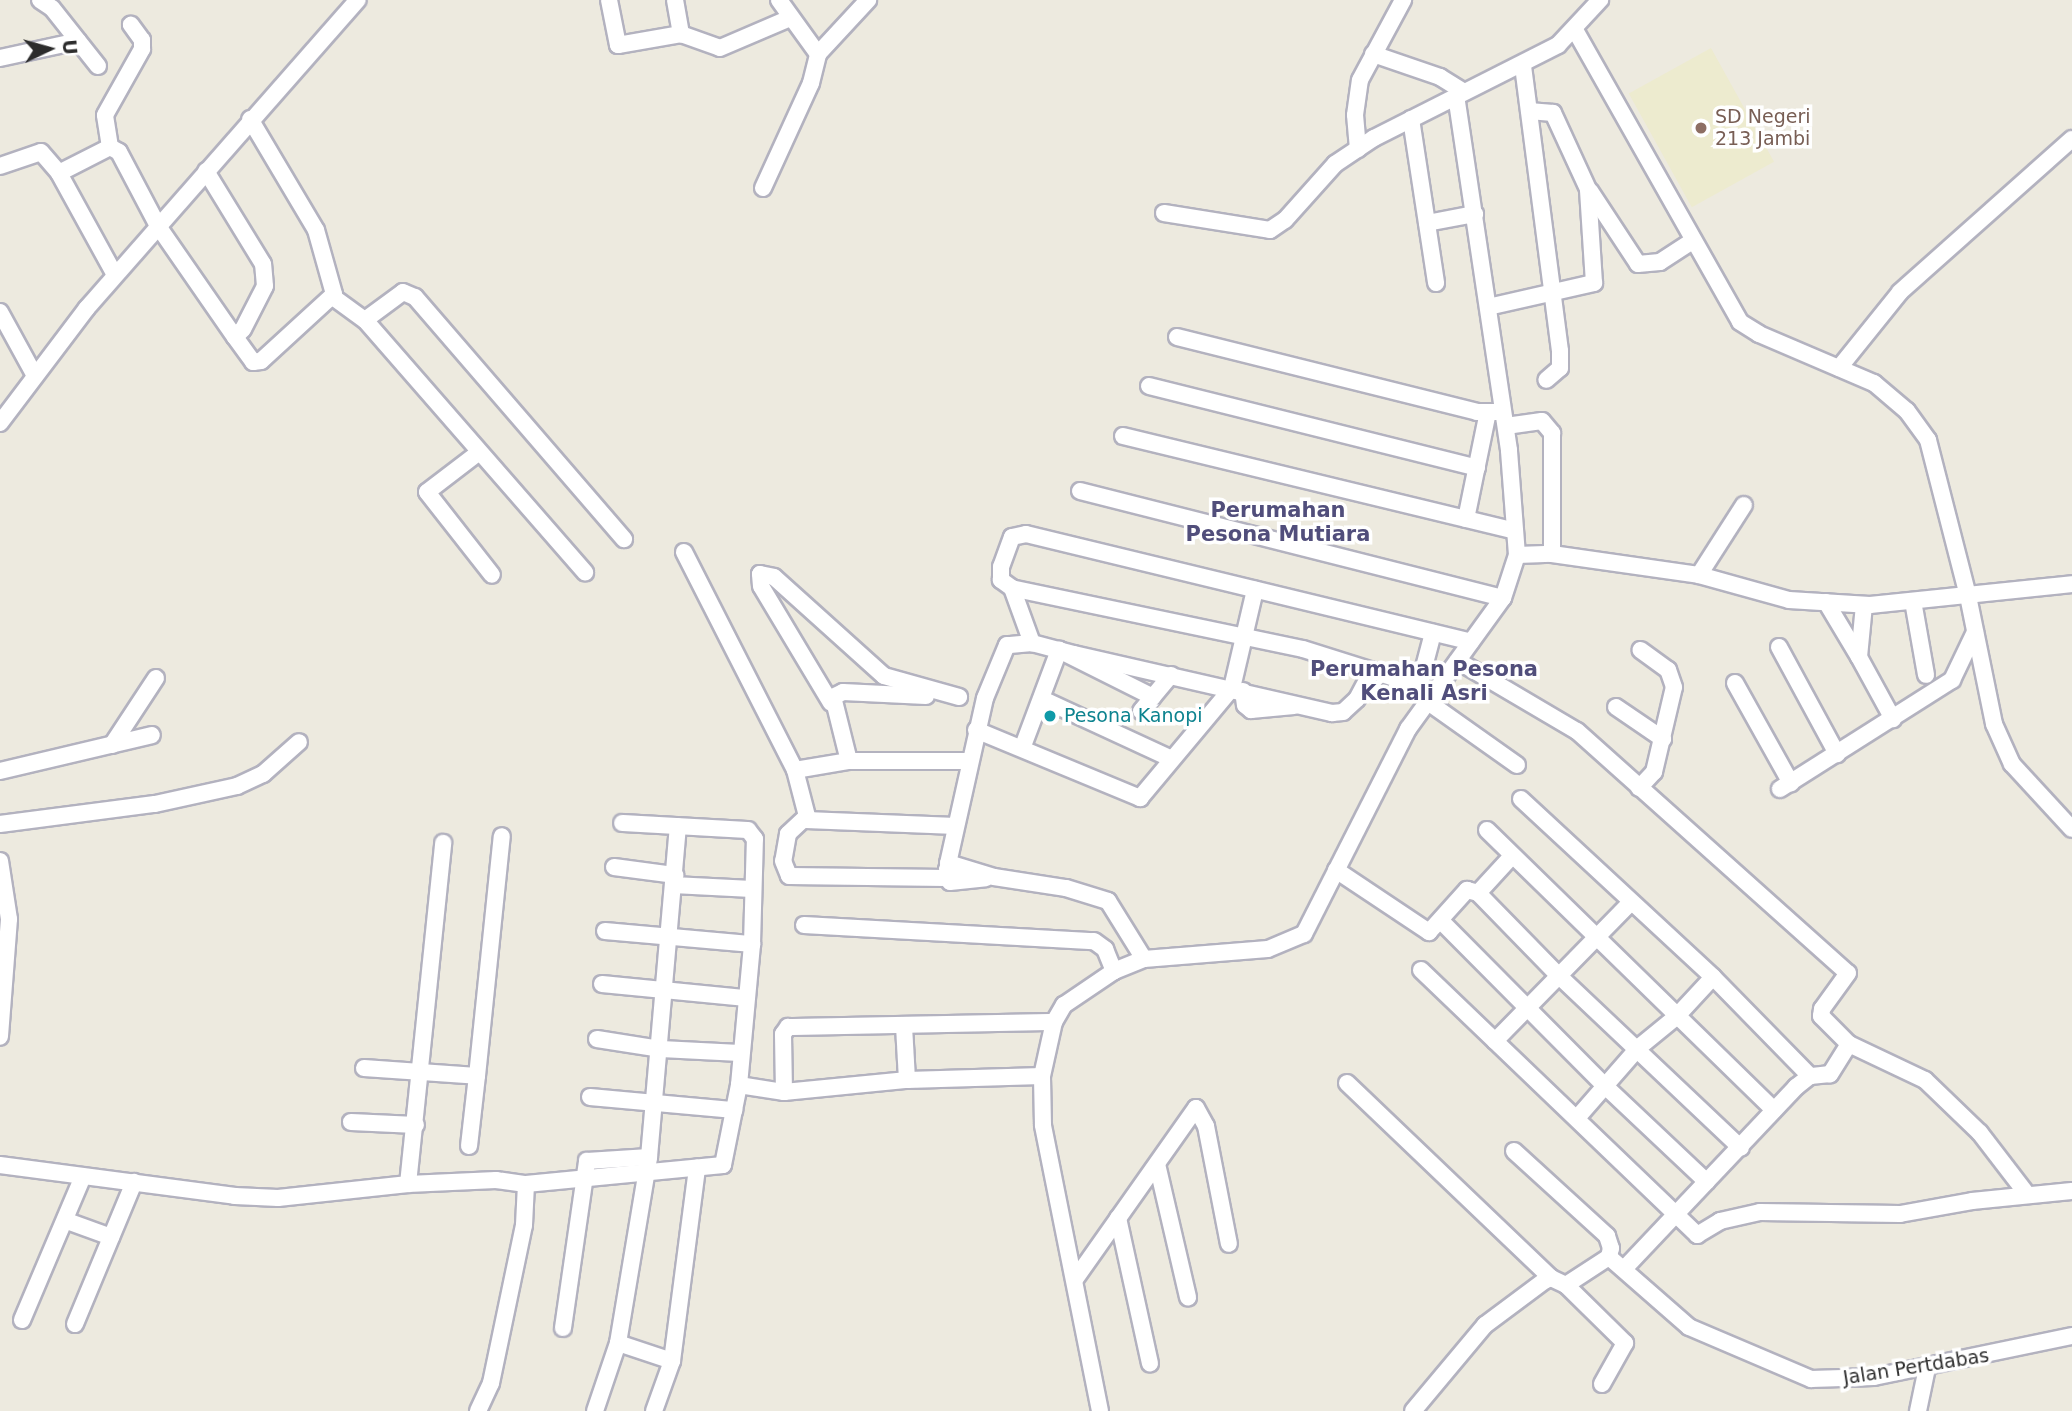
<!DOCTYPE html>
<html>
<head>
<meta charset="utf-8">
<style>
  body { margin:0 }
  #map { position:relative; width:2072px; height:1411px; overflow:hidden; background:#edeadf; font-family:"DejaVu Sans",sans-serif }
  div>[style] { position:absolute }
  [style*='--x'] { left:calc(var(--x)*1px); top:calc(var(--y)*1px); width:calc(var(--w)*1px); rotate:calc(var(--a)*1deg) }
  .education>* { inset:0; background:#edebcf; transform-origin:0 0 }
  .roads { filter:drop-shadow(2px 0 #b3b2bf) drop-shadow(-2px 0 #b3b2bf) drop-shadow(0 2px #b3b2bf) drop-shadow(0 -2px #b3b2bf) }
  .minor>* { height:16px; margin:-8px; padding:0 8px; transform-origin:8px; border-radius:8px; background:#fff }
  .dots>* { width:19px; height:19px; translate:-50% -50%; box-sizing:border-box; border:4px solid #fff; border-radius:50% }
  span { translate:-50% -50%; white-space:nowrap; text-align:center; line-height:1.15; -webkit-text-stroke:7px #fff; paint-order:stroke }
  .education-label { font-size:19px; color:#785e54 }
  .left { translate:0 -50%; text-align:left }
  .culture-label { font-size:19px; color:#0d838f }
  .street-label { font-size:19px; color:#2c2c2c }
  .neighbourhood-label { font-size:21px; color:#514e7b; font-weight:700 }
  .north { position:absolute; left:14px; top:14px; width:70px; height:70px; -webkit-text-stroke:5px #fff; paint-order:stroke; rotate:85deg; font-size:19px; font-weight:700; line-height:28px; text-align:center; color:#2c2c2c }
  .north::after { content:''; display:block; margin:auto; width:24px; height:32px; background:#2c2c2c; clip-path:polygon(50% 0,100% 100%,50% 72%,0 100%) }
</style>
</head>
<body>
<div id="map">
  <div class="education">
    <div style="left:1711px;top:48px;width:130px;height:94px;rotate:61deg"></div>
  </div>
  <div class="roads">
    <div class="minor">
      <div style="--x:40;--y:0;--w:14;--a:34"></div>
      <div style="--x:52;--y:8;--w:74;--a:51.6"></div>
      <div style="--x:609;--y:0;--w:46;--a:78.7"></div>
      <div style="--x:618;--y:45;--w:64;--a:-9.9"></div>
      <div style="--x:681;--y:34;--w:41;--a:19.7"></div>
      <div style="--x:720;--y:48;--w:76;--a:-23.2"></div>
      <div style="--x:675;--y:0;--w:35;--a:80"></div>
      <div style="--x:779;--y:0;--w:67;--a:54.2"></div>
      <div style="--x:818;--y:54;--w:74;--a:-47.2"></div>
      <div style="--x:1575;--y:30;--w:335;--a:60.5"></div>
      <div style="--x:1740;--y:322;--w:22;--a:32"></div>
      <div style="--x:1759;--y:334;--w:125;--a:23.1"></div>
      <div style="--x:1874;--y:383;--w:43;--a:40.3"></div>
      <div style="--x:1907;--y:411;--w:36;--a:54"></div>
      <div style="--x:1928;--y:440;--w:161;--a:75.6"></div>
      <div style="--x:1968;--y:596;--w:131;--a:78.5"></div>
      <div style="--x:1994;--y:724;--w:44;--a:65.8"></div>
      <div style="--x:2012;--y:764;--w:88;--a:47.3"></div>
      <div style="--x:1373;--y:54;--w:71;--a:18.9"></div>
      <div style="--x:1440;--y:77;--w:28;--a:32"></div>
      <div style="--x:0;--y:58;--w:80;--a:-12.3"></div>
      <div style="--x:1523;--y:66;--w:287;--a:82.6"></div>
      <div style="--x:1560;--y:351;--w:17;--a:90"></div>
      <div style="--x:1560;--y:368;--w:18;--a:139"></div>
      <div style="--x:1411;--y:119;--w:166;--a:81.3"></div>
      <div style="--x:110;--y:147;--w:32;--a:-99"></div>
      <div style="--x:105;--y:115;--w:76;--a:-60.7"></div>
      <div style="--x:142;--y:49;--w:9;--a:-90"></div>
      <div style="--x:142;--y:40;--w:19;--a:-126"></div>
      <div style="--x:1358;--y:149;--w:34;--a:-95"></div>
      <div style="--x:1355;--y:115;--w:35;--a:-82"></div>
      <div style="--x:1360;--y:80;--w:91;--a:-61.7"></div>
      <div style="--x:0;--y:166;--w:43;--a:-18.9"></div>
      <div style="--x:41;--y:152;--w:28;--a:49"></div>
      <div style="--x:763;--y:188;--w:115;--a:-65.4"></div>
      <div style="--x:811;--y:83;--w:30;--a:-76"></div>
      <div style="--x:1590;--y:191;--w:87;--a:56.7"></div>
      <div style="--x:1638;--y:264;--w:22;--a:-5"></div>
      <div style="--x:1660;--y:262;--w:38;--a:-33"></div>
      <div style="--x:1164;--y:213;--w:107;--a:9.1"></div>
      <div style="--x:1270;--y:230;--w:18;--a:-34"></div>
      <div style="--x:1285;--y:220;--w:75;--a:-48.2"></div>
      <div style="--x:1335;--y:164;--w:47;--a:-33.7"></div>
      <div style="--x:1374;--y:138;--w:206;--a:-26.8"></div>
      <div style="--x:1558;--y:45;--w:62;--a:-47"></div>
      <div style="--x:1427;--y:223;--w:49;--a:-10.6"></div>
      <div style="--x:115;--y:275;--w:116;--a:-118.8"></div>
      <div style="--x:59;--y:173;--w:57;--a:-27"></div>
      <div style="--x:110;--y:147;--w:10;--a:29"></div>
      <div style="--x:119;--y:152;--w:84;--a:62.2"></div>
      <div style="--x:158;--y:226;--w:135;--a:55.3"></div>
      <div style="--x:235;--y:337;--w:11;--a:-45"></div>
      <div style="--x:243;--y:329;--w:48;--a:-62.9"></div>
      <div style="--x:265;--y:286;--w:22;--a:-95"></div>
      <div style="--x:263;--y:264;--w:109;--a:-121.5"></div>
      <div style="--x:333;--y:297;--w:39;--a:36"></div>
      <div style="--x:365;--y:320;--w:335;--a:48.9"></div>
      <div style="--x:1488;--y:307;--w:109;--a:-12.8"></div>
      <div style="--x:1594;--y:283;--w:94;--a:-93.7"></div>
      <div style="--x:1588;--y:189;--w:84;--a:-114.7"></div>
      <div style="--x:1553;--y:113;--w:24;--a:-175"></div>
      <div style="--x:0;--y:312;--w:73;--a:61.3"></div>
      <div style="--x:365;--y:320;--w:47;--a:-36.4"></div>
      <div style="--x:403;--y:292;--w:13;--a:23"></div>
      <div style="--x:415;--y:297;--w:320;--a:49.2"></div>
      <div style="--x:235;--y:337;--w:31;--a:54"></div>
      <div style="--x:253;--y:362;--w:8;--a:-7"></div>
      <div style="--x:261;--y:361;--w:99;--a:-42.5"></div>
      <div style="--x:334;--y:294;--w:66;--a:-105.7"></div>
      <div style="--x:316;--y:230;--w:129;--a:-120.7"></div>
      <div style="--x:1177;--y:337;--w:309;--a:14"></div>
      <div style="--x:1477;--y:412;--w:24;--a:0"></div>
      <div style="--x:1839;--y:368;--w:97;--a:-51.2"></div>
      <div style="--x:1900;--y:292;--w:230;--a:-41.7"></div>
      <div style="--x:1149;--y:386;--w:338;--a:14"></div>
      <div style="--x:0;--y:423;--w:144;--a:-52.9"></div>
      <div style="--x:87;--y:308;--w:410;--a:-48.7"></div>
      <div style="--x:1506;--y:426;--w:36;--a:-8"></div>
      <div style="--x:1542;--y:421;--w:16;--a:50"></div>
      <div style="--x:1552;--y:433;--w:121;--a:90"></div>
      <div style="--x:1123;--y:436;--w:403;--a:13.6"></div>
      <div style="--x:478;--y:453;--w:64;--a:142.6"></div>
      <div style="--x:427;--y:492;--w:105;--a:51.9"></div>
      <div style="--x:1080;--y:491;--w:436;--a:14.2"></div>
      <div style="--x:1466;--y:519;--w:109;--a:-78.4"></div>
      <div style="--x:684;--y:552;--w:245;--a:63"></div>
      <div style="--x:795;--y:770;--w:55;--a:-9.5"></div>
      <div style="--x:849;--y:761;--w:121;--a:0"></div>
      <div style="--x:1517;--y:555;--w:35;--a:-2"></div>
      <div style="--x:1552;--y:554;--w:148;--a:8.1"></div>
      <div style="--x:1699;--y:575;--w:93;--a:15.5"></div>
      <div style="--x:1789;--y:600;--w:81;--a:3.5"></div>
      <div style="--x:1870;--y:605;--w:203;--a:-5.9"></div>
      <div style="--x:1699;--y:575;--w:83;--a:-57.3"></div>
      <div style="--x:1012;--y:588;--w:59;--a:70"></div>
      <div style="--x:1032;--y:643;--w:43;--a:14.7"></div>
      <div style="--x:1074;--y:654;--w:265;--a:12.9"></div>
      <div style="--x:1332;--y:713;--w:11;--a:-5"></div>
      <div style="--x:1343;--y:712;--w:19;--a:-43"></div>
      <div style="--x:1357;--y:699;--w:32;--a:-62"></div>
      <div style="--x:1913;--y:601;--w:75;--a:80"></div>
      <div style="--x:1826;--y:602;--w:64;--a:59"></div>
      <div style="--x:1864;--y:605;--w:52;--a:95.5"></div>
      <div style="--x:1859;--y:657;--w:71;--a:61.3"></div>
      <div style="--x:1032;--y:643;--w:25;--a:175"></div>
      <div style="--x:1007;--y:645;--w:57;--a:112.5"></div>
      <div style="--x:985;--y:698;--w:169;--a:102.6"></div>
      <div style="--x:948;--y:863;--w:48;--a:16.9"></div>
      <div style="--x:994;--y:877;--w:73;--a:8.7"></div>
      <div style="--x:1066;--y:888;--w:44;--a:17.2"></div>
      <div style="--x:1108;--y:901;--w:68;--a:58.2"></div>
      <div style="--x:1779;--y:647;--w:122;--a:61.5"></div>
      <div style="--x:1458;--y:661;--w:138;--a:30.5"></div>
      <div style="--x:1577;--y:731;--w:363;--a:41.8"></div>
      <div style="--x:1848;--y:973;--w:44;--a:125.8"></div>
      <div style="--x:1822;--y:1009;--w:7;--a:98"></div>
      <div style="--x:1821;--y:1016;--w:40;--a:45"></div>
      <div style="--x:1849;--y:1044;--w:36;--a:122"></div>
      <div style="--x:1830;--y:1074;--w:20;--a:174"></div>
      <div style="--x:1810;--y:1076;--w:18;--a:142"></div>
      <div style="--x:1796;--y:1087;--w:250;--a:133.4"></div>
      <div style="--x:1735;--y:683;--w:115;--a:60.8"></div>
      <div style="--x:1419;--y:686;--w:55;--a:-75.2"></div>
      <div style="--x:1243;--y:691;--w:14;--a:82"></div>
      <div style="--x:1245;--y:705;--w:8;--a:40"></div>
      <div style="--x:1251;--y:710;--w:43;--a:-5.3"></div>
      <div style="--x:1436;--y:691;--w:139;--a:-162.5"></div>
      <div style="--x:1303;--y:649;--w:297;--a:-168.2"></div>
      <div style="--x:1012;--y:588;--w:14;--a:-144"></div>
      <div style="--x:1001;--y:580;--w:13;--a:-90"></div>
      <div style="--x:1001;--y:567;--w:32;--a:-70"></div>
      <div style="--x:1012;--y:537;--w:14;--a:-12"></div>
      <div style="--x:1026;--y:534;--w:458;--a:13.6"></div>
      <div style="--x:1042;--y:699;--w:143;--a:24.8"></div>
      <div style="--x:1428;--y:702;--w:109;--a:35.3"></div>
      <div style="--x:831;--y:703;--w:136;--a:-120.9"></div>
      <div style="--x:761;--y:586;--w:12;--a:-95"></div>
      <div style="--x:760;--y:574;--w:14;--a:12"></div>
      <div style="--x:774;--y:577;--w:148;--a:42"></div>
      <div style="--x:884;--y:676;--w:78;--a:15.6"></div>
      <div style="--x:1616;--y:707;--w:57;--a:34.2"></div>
      <div style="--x:1141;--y:711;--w:47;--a:-50.2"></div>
      <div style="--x:976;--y:730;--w:178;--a:22.5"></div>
      <div style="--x:1140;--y:798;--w:143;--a:-50.1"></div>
      <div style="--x:1232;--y:688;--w:101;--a:-76.8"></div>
      <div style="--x:112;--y:745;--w:80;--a:-56.7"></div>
      <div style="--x:1023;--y:746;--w:103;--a:-69.4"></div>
      <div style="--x:1059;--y:650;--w:105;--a:26.6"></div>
      <div style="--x:849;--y:761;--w:66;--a:-104"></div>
      <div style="--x:833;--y:697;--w:11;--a:-27"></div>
      <div style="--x:843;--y:692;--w:83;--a:2.8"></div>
      <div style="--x:795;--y:770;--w:48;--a:75.4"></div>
      <div style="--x:807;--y:816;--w:26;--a:137"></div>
      <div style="--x:788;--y:834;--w:27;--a:100"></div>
      <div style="--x:783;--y:861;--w:16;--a:68"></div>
      <div style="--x:789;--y:876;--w:157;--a:0.7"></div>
      <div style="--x:0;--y:771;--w:156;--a:-13.3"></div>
      <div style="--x:1639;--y:788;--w:22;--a:-47"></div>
      <div style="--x:1654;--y:772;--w:87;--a:-76.8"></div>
      <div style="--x:1674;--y:687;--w:18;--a:-109"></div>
      <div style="--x:1668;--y:670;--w:34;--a:-144"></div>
      <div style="--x:1780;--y:789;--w:204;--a:-32.4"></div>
      <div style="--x:1952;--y:680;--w:53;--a:-64.4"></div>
      <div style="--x:1521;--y:799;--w:262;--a:42.8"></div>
      <div style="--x:1713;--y:977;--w:139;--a:45.6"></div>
      <div style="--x:806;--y:820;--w:150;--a:2.3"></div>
      <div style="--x:0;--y:824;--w:156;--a:-7.4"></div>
      <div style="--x:155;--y:804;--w:84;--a:-12.4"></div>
      <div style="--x:237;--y:786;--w:29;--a:-25"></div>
      <div style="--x:263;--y:774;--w:48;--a:-41.6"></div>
      <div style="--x:1487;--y:830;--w:401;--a:44.3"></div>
      <div style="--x:0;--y:861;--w:59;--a:81.2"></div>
      <div style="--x:9;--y:919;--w:118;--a:94.4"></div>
      <div style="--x:614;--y:867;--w:62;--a:7.5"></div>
      <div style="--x:947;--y:869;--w:13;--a:77"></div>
      <div style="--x:950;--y:882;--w:36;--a:-6"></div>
      <div style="--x:1336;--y:870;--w:112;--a:33.7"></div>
      <div style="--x:1429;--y:932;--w:57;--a:-47.9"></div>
      <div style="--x:1467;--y:890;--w:11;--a:15"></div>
      <div style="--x:1478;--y:893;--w:113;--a:45.7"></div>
      <div style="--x:1557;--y:974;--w:253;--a:43.4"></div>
      <div style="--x:673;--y:885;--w:79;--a:2.9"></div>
      <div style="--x:1478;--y:893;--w:50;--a:-47.4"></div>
      <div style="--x:1442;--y:922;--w:230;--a:45.2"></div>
      <div style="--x:1604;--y:1085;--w:141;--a:43.3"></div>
      <div style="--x:804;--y:925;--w:290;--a:3.2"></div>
      <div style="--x:1094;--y:941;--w:14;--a:36"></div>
      <div style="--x:1105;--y:949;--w:24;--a:68"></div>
      <div style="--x:605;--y:931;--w:148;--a:5.1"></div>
      <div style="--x:1421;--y:970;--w:383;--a:43.8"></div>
      <div style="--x:1697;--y:1235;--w:27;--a:-31"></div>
      <div style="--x:1720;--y:1221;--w:41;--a:-12.7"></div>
      <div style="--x:1760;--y:1212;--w:140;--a:0.8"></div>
      <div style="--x:1900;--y:1214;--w:73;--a:-10.2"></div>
      <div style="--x:1972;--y:1201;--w:100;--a:-5.7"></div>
      <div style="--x:602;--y:984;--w:145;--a:5.6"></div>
      <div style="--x:904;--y:1026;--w:54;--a:86.8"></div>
      <div style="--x:597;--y:1039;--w:65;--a:8.9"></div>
      <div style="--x:661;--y:1049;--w:79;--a:2.9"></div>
      <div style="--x:1495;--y:1041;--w:194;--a:-45.6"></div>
      <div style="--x:1849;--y:1044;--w:84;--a:25.3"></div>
      <div style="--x:1925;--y:1080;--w:76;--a:43.9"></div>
      <div style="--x:1980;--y:1133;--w:76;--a:52.5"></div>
      <div style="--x:364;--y:1068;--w:113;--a:4"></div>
      <div style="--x:477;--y:1076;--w:241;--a:-84.1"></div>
      <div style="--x:1347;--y:1083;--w:282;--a:43.7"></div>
      <div style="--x:739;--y:1085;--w:46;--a:8.8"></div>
      <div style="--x:784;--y:1092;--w:124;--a:-5.6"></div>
      <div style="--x:907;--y:1080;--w:135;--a:-1.7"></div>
      <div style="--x:784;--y:1092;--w:58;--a:-91"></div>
      <div style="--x:783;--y:1034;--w:9;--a:-54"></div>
      <div style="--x:788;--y:1027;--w:266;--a:-1.1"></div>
      <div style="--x:590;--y:1097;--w:145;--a:5.2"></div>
      <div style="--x:1577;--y:1118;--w:93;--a:-48.9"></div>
      <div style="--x:1638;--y:1048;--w:49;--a:-39.2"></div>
      <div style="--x:1676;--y:1017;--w:54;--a:-47.2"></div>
      <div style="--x:351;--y:1122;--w:65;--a:2.6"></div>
      <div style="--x:469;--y:1146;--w:70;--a:-83.5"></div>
      <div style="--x:1514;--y:1151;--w:126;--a:42.4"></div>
      <div style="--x:1607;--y:1236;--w:13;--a:72"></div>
      <div style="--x:1611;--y:1248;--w:9;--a:103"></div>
      <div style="--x:1157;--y:1164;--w:137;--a:76.9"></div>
      <div style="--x:0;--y:1165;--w:237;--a:7.5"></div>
      <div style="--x:235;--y:1196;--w:43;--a:2.7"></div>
      <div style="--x:278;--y:1198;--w:131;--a:-6.1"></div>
      <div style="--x:408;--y:1184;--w:88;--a:-2.6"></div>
      <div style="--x:496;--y:1180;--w:30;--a:8"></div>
      <div style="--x:526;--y:1184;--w:198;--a:-5.5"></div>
      <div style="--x:723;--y:1165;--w:82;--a:-78.7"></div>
      <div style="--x:739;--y:1085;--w:142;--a:-84.7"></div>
      <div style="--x:752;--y:944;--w:105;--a:-88.4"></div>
      <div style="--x:755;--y:839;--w:11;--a:-128"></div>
      <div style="--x:748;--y:830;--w:126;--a:-176.8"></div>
      <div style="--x:408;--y:1184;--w:343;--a:-84.1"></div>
      <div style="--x:1118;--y:1218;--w:149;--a:77.6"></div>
      <div style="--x:67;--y:1221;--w:47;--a:20"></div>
      <div style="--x:1076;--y:1278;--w:208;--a:-54.8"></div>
      <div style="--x:1196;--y:1108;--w:21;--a:61"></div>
      <div style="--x:1206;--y:1126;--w:120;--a:79"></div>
      <div style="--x:1566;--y:1285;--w:83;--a:44.5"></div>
      <div style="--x:1625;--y:1343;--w:47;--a:119.3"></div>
      <div style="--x:22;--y:1320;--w:156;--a:-67"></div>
      <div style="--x:75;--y:1324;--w:154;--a:-67.4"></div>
      <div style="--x:563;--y:1328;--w:169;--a:-81.8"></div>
      <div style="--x:587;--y:1161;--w:62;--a:-3.7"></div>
      <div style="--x:618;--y:1343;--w:57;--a:18.4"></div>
      <div style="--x:478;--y:1411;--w:31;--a:-65"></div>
      <div style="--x:491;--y:1383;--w:161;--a:-78.2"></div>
      <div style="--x:524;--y:1225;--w:41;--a:-87.2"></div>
      <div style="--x:595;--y:1411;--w:72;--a:-71.3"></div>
      <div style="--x:618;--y:1343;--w:189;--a:-80.5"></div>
      <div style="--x:649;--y:1157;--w:332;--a:-85"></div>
      <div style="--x:654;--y:1411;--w:53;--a:-70.2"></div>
      <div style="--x:672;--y:1361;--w:195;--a:-82.6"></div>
      <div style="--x:1100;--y:1411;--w:292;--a:-101.3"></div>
      <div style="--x:1043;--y:1125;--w:49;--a:-91.2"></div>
      <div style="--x:1042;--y:1076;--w:55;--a:-77.5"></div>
      <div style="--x:1054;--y:1022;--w:20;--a:-60"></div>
      <div style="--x:1064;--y:1005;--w:60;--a:-34.2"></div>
      <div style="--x:1114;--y:971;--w:32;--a:-22"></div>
      <div style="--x:1144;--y:959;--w:124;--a:-4.6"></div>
      <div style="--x:1268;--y:949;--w:39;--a:-23"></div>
      <div style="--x:1304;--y:934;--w:230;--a:-63.1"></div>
      <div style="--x:1408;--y:729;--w:162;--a:-54.1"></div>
      <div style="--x:1503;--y:598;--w:45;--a:-72"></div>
      <div style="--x:1517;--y:555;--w:105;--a:-94.4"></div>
      <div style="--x:1509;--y:450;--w:358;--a:-98.5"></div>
      <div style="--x:1413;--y:1411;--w:112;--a:-50.1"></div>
      <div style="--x:1485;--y:1325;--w:74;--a:-36.7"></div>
      <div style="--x:1544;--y:1281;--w:8;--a:-23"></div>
      <div style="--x:1551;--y:1278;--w:17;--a:25"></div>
      <div style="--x:1566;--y:1285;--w:51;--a:-33.1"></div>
      <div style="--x:1609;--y:1257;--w:106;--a:41.2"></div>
      <div style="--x:1689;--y:1327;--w:133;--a:23.1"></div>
      <div style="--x:1811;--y:1379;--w:63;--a:-1.8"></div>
      <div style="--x:1874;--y:1377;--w:202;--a:-11.7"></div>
      <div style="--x:1918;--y:1411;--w:44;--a:-78.2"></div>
    </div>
  </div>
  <div class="dots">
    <div style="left:1701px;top:128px;background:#8d6e63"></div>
    <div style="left:1050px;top:716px;background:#0f9aa8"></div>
  </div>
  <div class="education-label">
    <span class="left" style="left:1715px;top:128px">SD Negeri<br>213 Jambi</span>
  </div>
  <div class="culture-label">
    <span class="left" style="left:1064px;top:716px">Pesona Kanopi</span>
  </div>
  <div class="street-label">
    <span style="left:1916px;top:1367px;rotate:-9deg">Jalan Pertdabas</span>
  </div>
  <div class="neighbourhood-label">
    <span style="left:1278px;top:522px">Perumahan<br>Pesona Mutiara</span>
    <span style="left:1424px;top:681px">Perumahan Pesona<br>Kenali Asri</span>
  </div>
  <div class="north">U</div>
</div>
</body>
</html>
